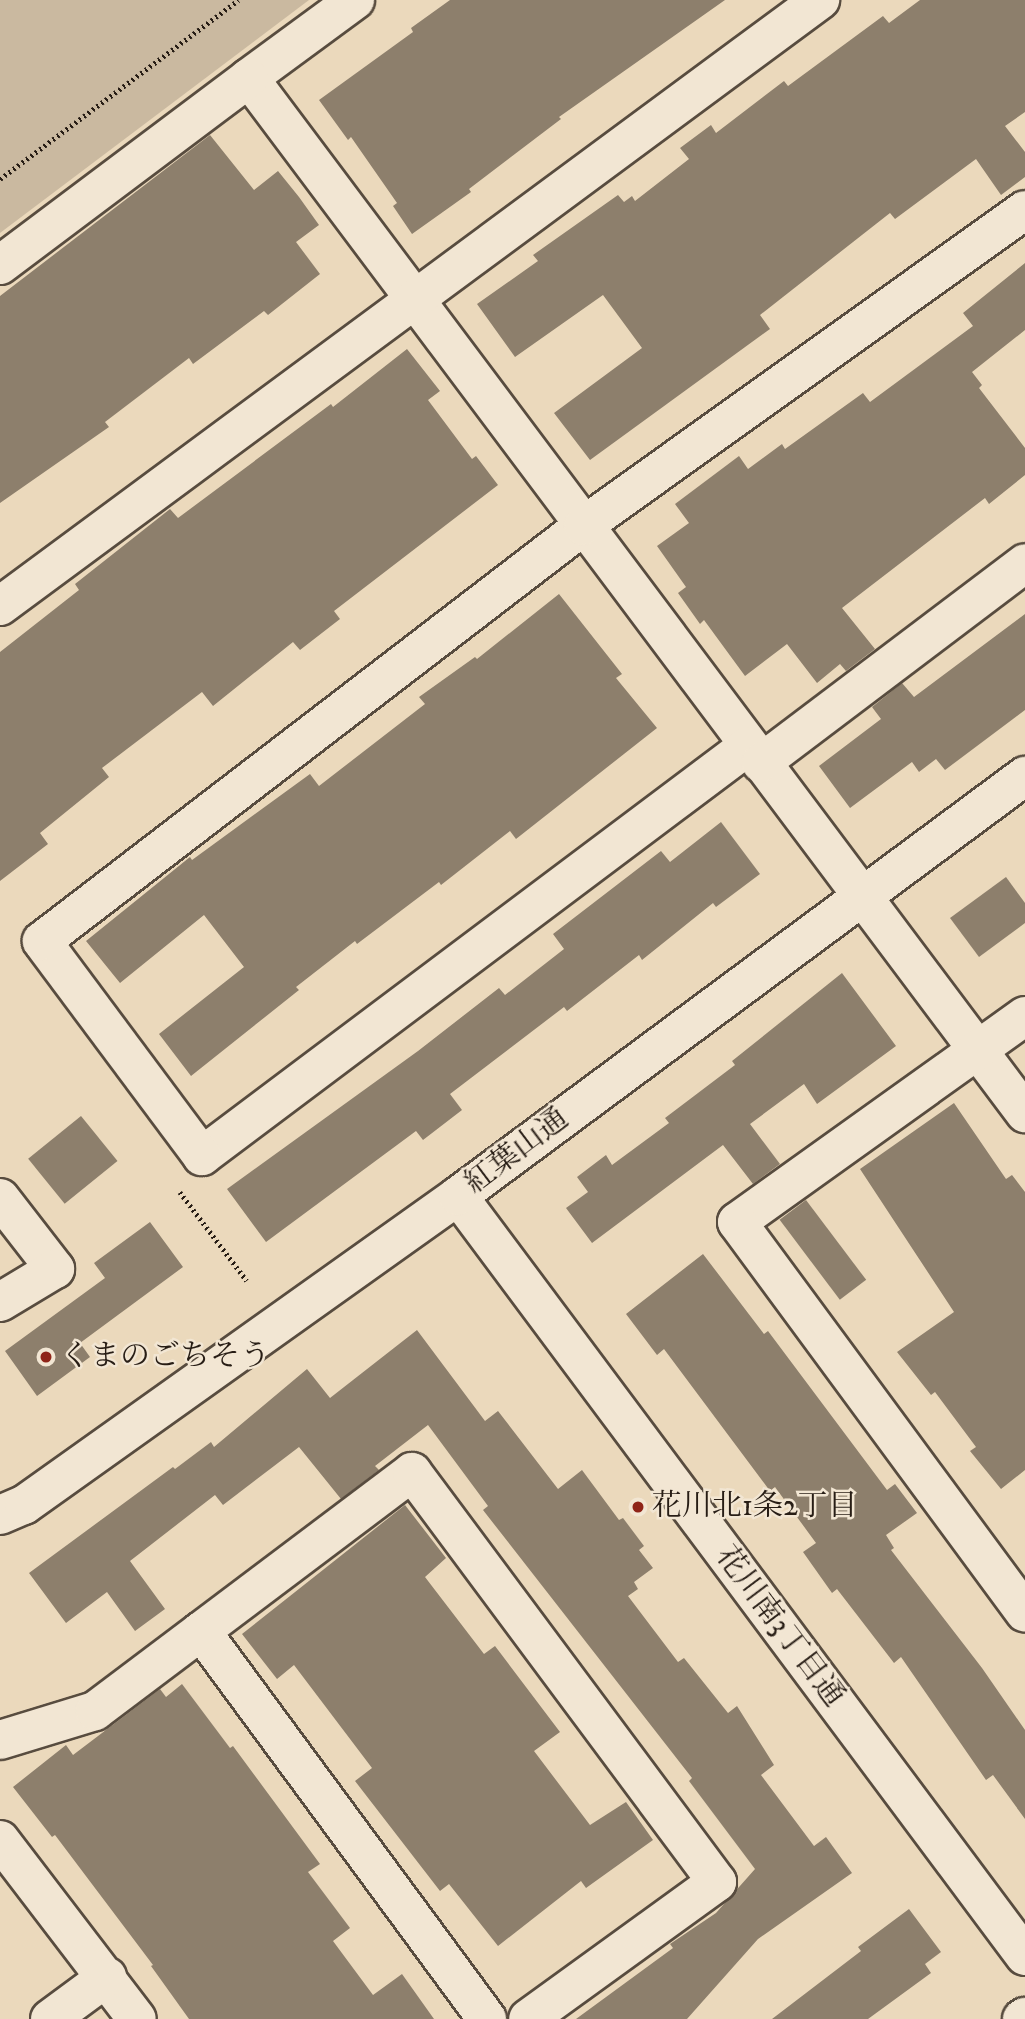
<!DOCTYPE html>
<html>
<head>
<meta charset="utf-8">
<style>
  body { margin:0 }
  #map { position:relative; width:1025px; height:2019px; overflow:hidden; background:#ebd9bc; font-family:"IM FELL DW Pica","Noto Serif JP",serif }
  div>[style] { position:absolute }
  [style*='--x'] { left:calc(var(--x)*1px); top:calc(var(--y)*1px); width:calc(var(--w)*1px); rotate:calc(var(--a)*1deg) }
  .green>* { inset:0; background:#cab9a0 }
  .building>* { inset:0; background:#8d7f6c; transform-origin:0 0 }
  .path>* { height:4.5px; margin-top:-2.25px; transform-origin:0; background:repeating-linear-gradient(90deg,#271d15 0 2px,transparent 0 5.5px) }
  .roads { filter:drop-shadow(2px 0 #584c3f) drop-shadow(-2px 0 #584c3f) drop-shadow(0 2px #584c3f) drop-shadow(0 -2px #584c3f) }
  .minor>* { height:38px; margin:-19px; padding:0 19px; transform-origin:19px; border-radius:19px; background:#f2e6d3 }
  .dots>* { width:19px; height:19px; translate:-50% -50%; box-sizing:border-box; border:4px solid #f2e6d3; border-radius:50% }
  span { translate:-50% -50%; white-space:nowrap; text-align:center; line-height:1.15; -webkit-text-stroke:5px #f2e6d3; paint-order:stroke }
  .street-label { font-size:30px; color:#271d15 }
  .poi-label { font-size:30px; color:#271d15 }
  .left { translate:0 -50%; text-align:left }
</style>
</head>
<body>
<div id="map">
  <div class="green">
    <div style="clip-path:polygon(0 0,309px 0,0 233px)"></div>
  </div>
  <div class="building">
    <div style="clip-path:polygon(450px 0,725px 0,559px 117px,561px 119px,469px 189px,471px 192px,412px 234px,393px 206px,397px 203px,351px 137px,348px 140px,319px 100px,413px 32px,411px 28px)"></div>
    <div style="clip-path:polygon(920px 0,1025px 0,1025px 112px,1005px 126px,1025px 152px,1025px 177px,1001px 195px,976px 159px,895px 219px,890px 213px,760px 315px,770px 329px,590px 460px,554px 413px,642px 348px,603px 295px,515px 357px,477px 304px,538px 261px,533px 255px,618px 195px,624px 202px,632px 196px,635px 201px,689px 159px,680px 148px,711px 125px,716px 133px,784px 81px,788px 86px,883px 16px,889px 23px)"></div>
    <div style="clip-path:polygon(210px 135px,254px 190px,278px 171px,299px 197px,319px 225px,296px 242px,320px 274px,268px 315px,264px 311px,193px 364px,189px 358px,105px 422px,109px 427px,0 503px,0 296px)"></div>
    <div style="clip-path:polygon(1025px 263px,1025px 330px,972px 372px,982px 385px,979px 388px,1025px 448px,1025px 475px,989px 504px,985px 498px,842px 608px,875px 649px,846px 671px,840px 664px,817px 683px,787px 644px,745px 676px,704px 620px,700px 624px,678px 593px,686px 587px,657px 546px,689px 523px,675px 504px,739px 456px,748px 469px,782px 444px,785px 449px,863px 393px,870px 402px,973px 326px,963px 313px)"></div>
    <div style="clip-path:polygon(407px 349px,440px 391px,428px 400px,472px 459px,476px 456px,498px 485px,334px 611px,340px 619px,300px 650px,293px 642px,213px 706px,202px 692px,102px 768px,109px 777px,40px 833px,48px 844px,0 881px,0 652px,79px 590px,75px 584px,170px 509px,178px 518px,331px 404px,333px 407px)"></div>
    <div style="clip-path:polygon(559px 594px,622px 674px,616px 678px,657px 728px,516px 839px,510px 831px,441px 885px,439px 882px,357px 944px,355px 941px,296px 987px,299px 990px,191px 1076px,159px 1034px,244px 967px,204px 915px,120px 983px,86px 941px,190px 857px,192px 860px,310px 774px,319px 786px,425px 704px,419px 697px,475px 657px,477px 659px)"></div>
    <div style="clip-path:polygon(1025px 614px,1025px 710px,945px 770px,936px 759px,919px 772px,912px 762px,850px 808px,819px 766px,881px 719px,872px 707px,902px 683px,914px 697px)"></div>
    <div style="clip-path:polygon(721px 822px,760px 874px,716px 907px,713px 903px,642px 960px,639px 955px,567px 1011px,564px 1007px,450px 1094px,462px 1110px,423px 1140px,416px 1131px,266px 1242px,227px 1189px,418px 1051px,499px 988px,505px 995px,564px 949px,553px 934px,661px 851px,670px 862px)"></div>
    <div style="clip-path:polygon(1006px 877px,1025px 903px,1025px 923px,979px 957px,950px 918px)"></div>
    <div style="clip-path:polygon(842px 973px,896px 1046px,817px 1104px,804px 1084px,750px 1124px,780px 1164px,753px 1184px,723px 1145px,592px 1243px,566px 1208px,588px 1192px,577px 1177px,606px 1155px,612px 1165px,669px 1123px,665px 1118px,735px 1065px,732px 1061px)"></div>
    <div style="clip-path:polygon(954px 1103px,1006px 1179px,1012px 1175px,1025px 1192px,1025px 1470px,1001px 1489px,970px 1451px,976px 1447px,935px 1392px,931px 1395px,897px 1352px,954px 1312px,860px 1169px)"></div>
    <div style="left:81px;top:1116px;width:58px;height:68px;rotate:51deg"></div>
    <div style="left:806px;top:1200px;width:100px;height:33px;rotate:53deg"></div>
    <div style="clip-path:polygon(150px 1222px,183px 1267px,80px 1343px,90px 1357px,37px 1396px,5px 1351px,105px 1278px,94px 1263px)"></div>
    <div style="clip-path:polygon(703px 1254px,764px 1334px,768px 1331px,887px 1490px,895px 1484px,917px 1513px,886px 1535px,894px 1548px,891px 1550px,982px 1668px,1025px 1730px,1025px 1819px,993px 1775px,986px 1780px,901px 1657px,894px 1663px,837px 1589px,832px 1593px,803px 1552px,816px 1543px,775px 1487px,770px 1491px,664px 1349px,657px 1355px,626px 1314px)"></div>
    <div style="clip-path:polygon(417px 1330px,485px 1421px,498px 1411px,558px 1489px,582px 1470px,619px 1520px,623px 1518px,644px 1546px,639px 1550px,653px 1568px,634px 1582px,638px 1589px,628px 1596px,678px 1662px,684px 1658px,728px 1713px,737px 1706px,774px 1765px,761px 1775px,814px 1846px,826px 1837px,852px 1873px,758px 1939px,687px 2019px,576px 2019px,673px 1948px,670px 1944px,716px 1913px,755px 1869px,689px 1781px,692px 1778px,483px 1510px,488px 1506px,428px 1425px,375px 1466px,379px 1470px,341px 1499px,299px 1447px,223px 1505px,215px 1495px,130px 1561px,165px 1609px,135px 1631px,107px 1592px,66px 1623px,29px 1573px,173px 1467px,175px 1469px,211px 1442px,214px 1447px,307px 1369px,330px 1398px)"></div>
    <div style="clip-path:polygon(405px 1505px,446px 1558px,425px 1577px,484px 1654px,495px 1646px,560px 1732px,534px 1751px,590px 1825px,626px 1802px,653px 1840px,586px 1888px,581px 1881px,498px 1946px,449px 1884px,440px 1891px,355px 1781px,372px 1768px,294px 1665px,277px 1679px,242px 1634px)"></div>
    <div style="clip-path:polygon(182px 1684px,230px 1748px,233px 1746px,320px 1864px,308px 1872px,350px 1928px,333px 1941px,373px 1995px,402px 1974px,434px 2019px,189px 2019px,151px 1966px,153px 1965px,55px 1835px,52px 1837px,13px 1787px,66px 1745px,73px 1755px,160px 1689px,166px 1697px)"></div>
    <div style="clip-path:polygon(909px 1909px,941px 1952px,925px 1964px,931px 1973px,868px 2019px,772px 2019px,861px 1951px,858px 1947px)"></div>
  </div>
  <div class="path">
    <div style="--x:0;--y:179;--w:298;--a:-36.9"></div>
    <div style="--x:180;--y:1192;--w:111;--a:53"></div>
  </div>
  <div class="roads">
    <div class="minor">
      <div style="--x:355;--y:0;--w:132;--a:143.7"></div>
      <div style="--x:249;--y:78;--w:1294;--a:53.14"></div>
      <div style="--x:0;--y:265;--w:311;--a:-36.9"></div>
      <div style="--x:0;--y:606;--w:1020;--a:-36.47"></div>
      <div style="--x:748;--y:746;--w:683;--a:143.1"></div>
      <div style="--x:202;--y:1156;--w:268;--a:-126.7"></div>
      <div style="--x:42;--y:941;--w:682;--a:-37.49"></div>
      <div style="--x:583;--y:526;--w:543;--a:-35.56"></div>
      <div style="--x:761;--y:763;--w:331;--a:-37.1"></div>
      <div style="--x:1025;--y:1016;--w:354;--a:144.4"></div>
      <div style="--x:737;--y:1222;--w:485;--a:53.6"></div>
      <div style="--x:458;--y:1196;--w:948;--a:53.28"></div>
      <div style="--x:0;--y:1198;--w:90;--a:52.2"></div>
      <div style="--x:55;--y:1269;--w:64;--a:149"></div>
      <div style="--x:0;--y:1515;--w:26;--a:-23"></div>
      <div style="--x:24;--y:1505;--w:533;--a:-35.45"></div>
      <div style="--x:458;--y:1196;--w:706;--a:-36.53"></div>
      <div style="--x:201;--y:1631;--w:482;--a:53.6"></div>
      <div style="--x:0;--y:1740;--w:99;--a:-17"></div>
      <div style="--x:95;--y:1711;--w:397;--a:-37"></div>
      <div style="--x:412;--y:1472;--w:511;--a:53.35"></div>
      <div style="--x:717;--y:1882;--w:233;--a:144.1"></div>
      <div style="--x:0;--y:1840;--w:225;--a:52.6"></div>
      <div style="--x:50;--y:2019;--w:71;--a:-36.4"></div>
      <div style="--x:1022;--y:2019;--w:4;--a:-34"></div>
    </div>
  </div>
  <div class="dots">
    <div style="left:46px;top:1357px;background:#8f2418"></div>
    <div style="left:638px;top:1507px;background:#8f2418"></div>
  </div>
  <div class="street-label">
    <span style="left:517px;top:1152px;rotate:-37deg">紅葉山通</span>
    <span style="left:779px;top:1627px;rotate:53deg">花川南3丁目通</span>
  </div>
  <div class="poi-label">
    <span class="left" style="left:60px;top:1357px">くまのごちそう</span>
    <span class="left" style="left:652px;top:1507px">花川北1条2丁目</span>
  </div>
</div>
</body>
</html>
